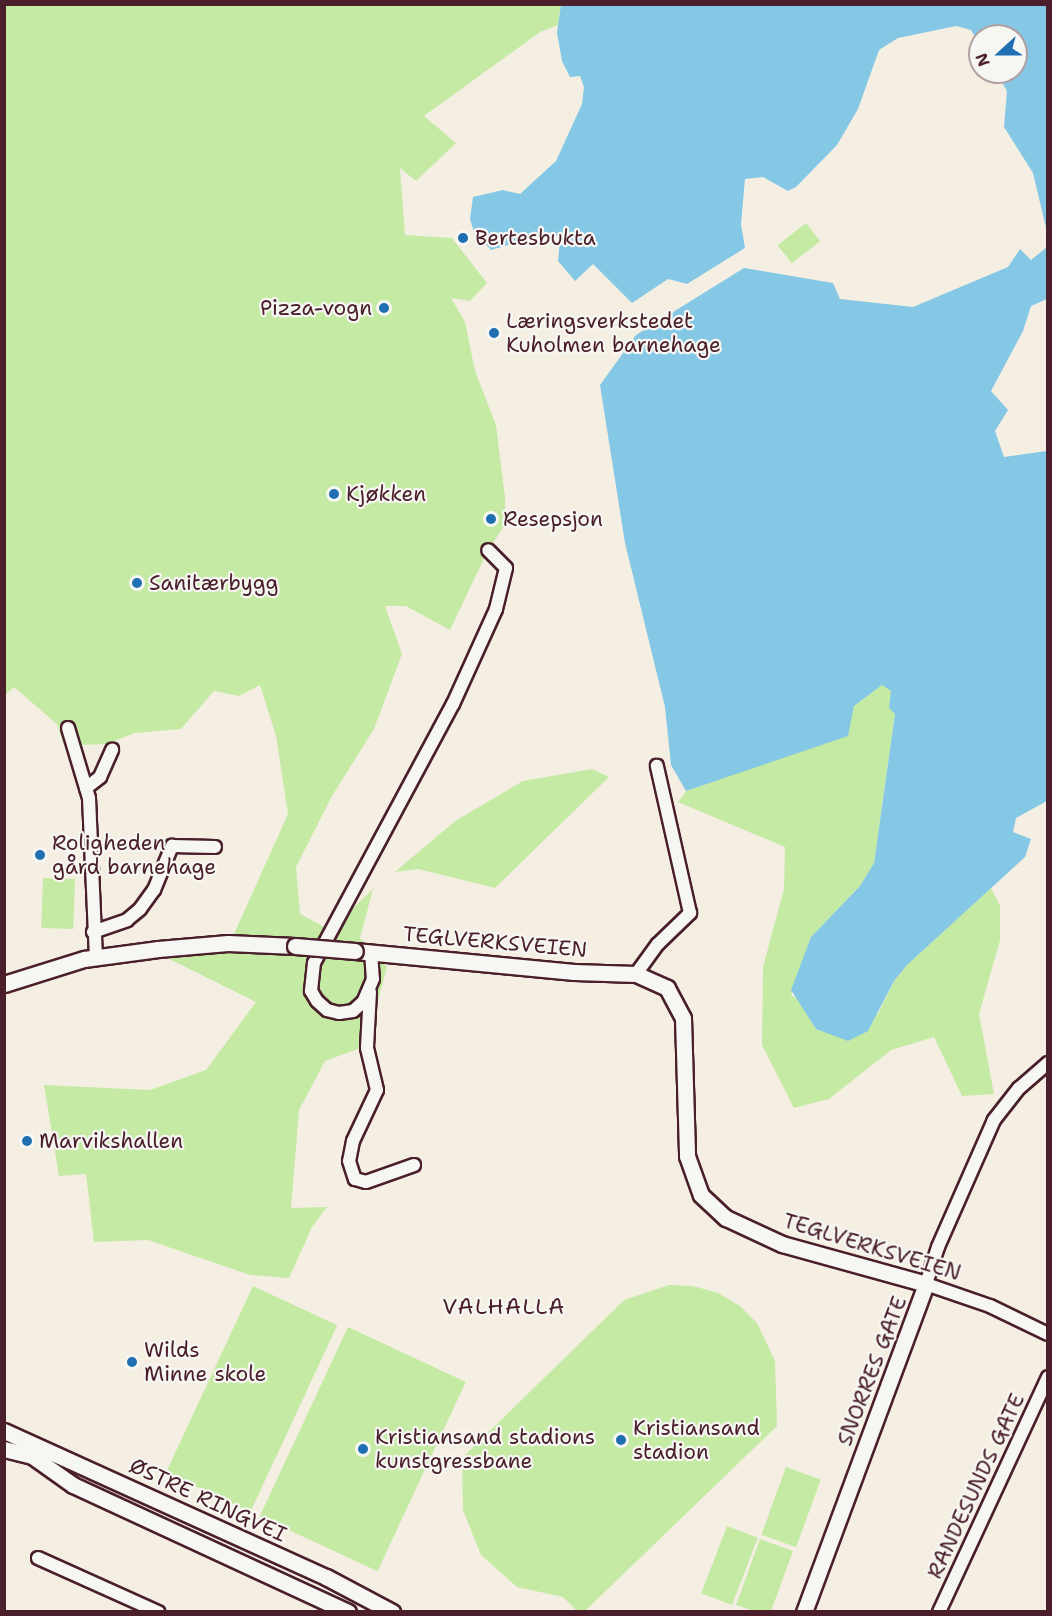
<!DOCTYPE html>
<html>
<head>
<meta charset="utf-8">
<style>
  body { margin:0 }
  #map { position:relative; width:1052px; height:1616px; overflow:hidden; background:#f4efe2; font-family:"Shantell Sans",sans-serif }
  div>[style] { position:absolute }
  [style*='--x'] { left:calc(var(--x)*1px); top:calc(var(--y)*1px); width:calc(var(--w)*1px); rotate:calc(var(--a)*1deg) }
  .green>* { inset:0; background:#c5eaa4; transform-origin:0 0 }
  .water>* { inset:0; background:#85c8e6 }
  .roads { filter:drop-shadow(2px 0 #4a1f2b) drop-shadow(-2px 0 #4a1f2b) drop-shadow(0 2px #4a1f2b) drop-shadow(0 -2px #4a1f2b) }
  .minor>* { height:12px; margin:-6px; padding:0 6px; transform-origin:6px; border-radius:6px; background:#f6f6f2 }
  .tertiary>* { height:15px; margin:-7.5px; padding:0 7.5px; transform-origin:7.5px; border-radius:7.5px; background:#f6f6f2 }
  .bridges { filter:drop-shadow(2px 0 #4a1f2b) drop-shadow(-2px 0 #4a1f2b) drop-shadow(0 2px #4a1f2b) drop-shadow(0 -2px #4a1f2b) }
  .tertiary-bridge>* { height:15px; margin:-7.5px; padding:0 7.5px; transform-origin:7.5px; border-radius:7.5px; background:#f6f6f2 }
  .dots>* { width:16px; height:16px; translate:-50% -50%; box-sizing:border-box; border:3px solid #f6f6f2; border-radius:50% }
  span { translate:-50% -50%; white-space:nowrap; text-align:center; line-height:1.15; -webkit-text-stroke:4.5px #f6f6f2; paint-order:stroke }
  .poi-label { font-size:21px; color:#4a1f2b }
  .left { translate:0 -50%; text-align:left }
  .right { translate:-100% -50%; text-align:right }
  .street-label { font-size:21px; color:#4a1f2b }
  .neighbourhood-label { font-size:22px; color:#4a1f2b; letter-spacing:1.5px }
  .frame { position:absolute; inset:0; border:6px solid #4a1f2b; pointer-events:none }
  .north { position:absolute; left:968px; top:24px; width:60px; height:60px; box-sizing:border-box; background:#f6f6f2; border:2px solid #b1a0a2; border-radius:50%; rotate:249deg; font-size:16px; font-weight:700; line-height:24px; text-align:center; color:#4a1f2b }
  .north::after { content:''; display:block; margin:auto; width:21px; height:27px; background:#1f6fb2; clip-path:polygon(50% 0,100% 100%,50% 72%,0 100%) }
</style>
</head>
<body>
<div id="map">
  <div class="green">
    <div style="clip-path:polygon(5px 5px,561px 5px,558px 25px,540px 32px,424px 116px,456px 143px,416px 181px,400px 168px,405px 235px,452px 238px,487px 283px,470px 301px,451px 298px,465px 322px,475px 371px,496px 425px,505px 497px,505px 525px,488px 550px,450px 630px,406px 606px,385px 606px,402px 654px,374px 729px,332px 796px,296px 867px,300px 914px,330px 930px,373px 889px,360px 938px,387px 967px,366px 1046px,325px 1061px,299px 1110px,291px 1208px,327px 1207px,312px 1227px,289px 1278px,250px 1275px,148px 1240px,94px 1242px,86px 1174px,59px 1176px,44px 1085px,150px 1090px,206px 1070px,256px 1002px,149px 949px,229px 945px,288px 814px,276px 736px,260px 685px,239px 696px,214px 691px,181px 729px,135px 733px,106px 744px,81px 745px,72px 740px,63px 743px,57px 724px,14px 687px,5px 695px)"></div>
    <div style="left:806px;top:223px;width:23px;height:36px;rotate:52deg"></div>
    <div style="clip-path:polygon(882px 685px,892px 691px,889px 708px,895px 713px,874px 863px,860px 886px,811px 937px,791px 996px,878px 1014px,894px 981px,907px 965px,991px 888px,1000px 906px,1000px 940px,979px 1014px,994px 1094px,962px 1096px,934px 1037px,891px 1050px,829px 1099px,794px 1108px,762px 1045px,763px 967px,784px 889px,785px 847px,678px 802px,687px 790px,849px 715px,854px 706px)"></div>
    <div style="clip-path:polygon(592px 769px,609px 777px,495px 888px,418px 869px,395px 872px,455px 821px,523px 781px)"></div>
    <div style="left:43px;top:878px;width:32px;height:50px;rotate:2deg"></div>
    <div style="clip-path:polygon(669px 1285px,693px 1286px,718px 1293px,740px 1306px,757px 1323px,775px 1361px,777px 1426px,585px 1611px,577px 1611px,563px 1597px,517px 1587px,481px 1555px,463px 1510px,462px 1458px,624px 1300px)"></div>
    <div style="left:253px;top:1286px;width:93px;height:206px;rotate:25deg"></div>
    <div style="left:348px;top:1327px;width:130px;height:209px;rotate:25deg"></div>
    <div style="left:786px;top:1467px;width:37px;height:72px;rotate:20deg"></div>
    <div style="left:727px;top:1526px;width:33px;height:72px;rotate:21deg"></div>
    <div style="clip-path:polygon(760px 1539px,793px 1551px,771px 1611px,754px 1611px,736px 1605px)"></div>
  </div>
  <div class="water">
    <div style="clip-path:polygon(561px 4px,1047px 5px,1047px 232px,1033px 173px,1004px 127px,1007px 91px,996px 72px,1016px 72px,1016px 36px,980px 36px,980px 46px,971px 30px,956px 26px,898px 38px,879px 50px,858px 109px,837px 145px,796px 187px,788px 191px,763px 177px,745px 179px,741px 224px,745px 248px,687px 284px,668px 279px,632px 303px,593px 264px,575px 281px,558px 261px,560px 240px,553px 232px,491px 250px,474px 232px,470px 219px,473px 197px,503px 190px,520px 194px,556px 161px,582px 104px,584px 87px,580px 76px,570px 77px,562px 61px,557px 33px)"></div>
    <div style="clip-path:polygon(1047px 247px,1047px 299px,1031px 306px,1023px 331px,991px 391px,1008px 410px,995px 431px,1004px 457px,1047px 451px,1047px 801px,1016px 818px,1013px 832px,1031px 839px,1025px 857px,907px 965px,894px 981px,868px 1031px,848px 1041px,816px 1029px,791px 990px,811px 937px,860px 886px,874px 863px,895px 714px,889px 708px,891px 691px,882px 685px,854px 706px,848px 736px,686px 791px,671px 765px,665px 707px,625px 543px,600px 385px,636px 335px,744px 268px,833px 283px,840px 299px,913px 307px,1008px 267px,1020px 249px,1031px 260px)"></div>
  </div>
  <div class="roads">
    <div class="minor">
      <div style="--x:68;--y:728;--w:73;--a:73.3"></div>
      <div style="--x:89;--y:798;--w:159;--a:87.5"></div>
      <div style="--x:86;--y:788;--w:18;--a:-38"></div>
      <div style="--x:100;--y:777;--w:30;--a:-66"></div>
      <div style="--x:93;--y:932;--w:36;--a:-19"></div>
      <div style="--x:127;--y:920;--w:17;--a:-40"></div>
      <div style="--x:140;--y:909;--w:24;--a:-54"></div>
      <div style="--x:154;--y:890;--w:48;--a:-67.8"></div>
      <div style="--x:172;--y:846;--w:43;--a:1.3"></div>
      <div style="--x:371;--y:952;--w:27;--a:86"></div>
      <div style="--x:373;--y:979;--w:25;--a:113"></div>
      <div style="--x:363;--y:1002;--w:13;--a:138"></div>
      <div style="--x:353;--y:1011;--w:14;--a:172"></div>
      <div style="--x:339;--y:1013;--w:12;--a:-166"></div>
      <div style="--x:327;--y:1010;--w:13;--a:-138"></div>
      <div style="--x:317;--y:1001;--w:12;--a:-121"></div>
      <div style="--x:311;--y:991;--w:28;--a:-84"></div>
      <div style="--x:314;--y:963;--w:294;--a:-61.8"></div>
      <div style="--x:453;--y:704;--w:104;--a:-65.6"></div>
      <div style="--x:496;--y:609;--w:42;--a:-76.3"></div>
      <div style="--x:506;--y:568;--w:25;--a:-135"></div>
      <div style="--x:636;--y:974;--w:37;--a:-54"></div>
      <div style="--x:658;--y:944;--w:45;--a:-44.1"></div>
      <div style="--x:690;--y:913;--w:151;--a:-102.7"></div>
      <div style="--x:370;--y:992;--w:56;--a:93.1"></div>
      <div style="--x:367;--y:1048;--w:43;--a:76.6"></div>
      <div style="--x:377;--y:1090;--w:56;--a:115.2"></div>
      <div style="--x:353;--y:1141;--w:20;--a:101"></div>
      <div style="--x:349;--y:1161;--w:19;--a:72"></div>
      <div style="--x:355;--y:1179;--w:11;--a:15"></div>
      <div style="--x:366;--y:1182;--w:51;--a:-19.5"></div>
      <div style="--x:1048;--y:1063;--w:38;--a:139"></div>
      <div style="--x:1019;--y:1088;--w:41;--a:128"></div>
      <div style="--x:994;--y:1120;--w:139;--a:113.8"></div>
      <div style="--x:938;--y:1247;--w:39;--a:108"></div>
      <div style="--x:926;--y:1284;--w:68;--a:19"></div>
      <div style="--x:990;--y:1306;--w:64;--a:25.8"></div>
      <div style="--x:38;--y:1558;--w:132;--a:24.2"></div>
      <div style="--x:939;--y:1612;--w:259;--a:-65.1"></div>
    </div>
    <div class="tertiary">
      <div style="--x:355;--y:951;--w:220;--a:5.5"></div>
      <div style="--x:574;--y:972;--w:62;--a:1.8"></div>
      <div style="--x:636;--y:974;--w:34;--a:24"></div>
      <div style="--x:667;--y:988;--w:34;--a:62"></div>
      <div style="--x:683;--y:1018;--w:138;--a:88.3"></div>
      <div style="--x:687;--y:1156;--w:41;--a:70.3"></div>
      <div style="--x:701;--y:1195;--w:34;--a:43"></div>
      <div style="--x:726;--y:1218;--w:62;--a:24.9"></div>
      <div style="--x:782;--y:1244;--w:149;--a:15.5"></div>
      <div style="--x:926;--y:1284;--w:350;--a:110.4"></div>
      <div style="--x:4;--y:984;--w:84;--a:-17.4"></div>
      <div style="--x:84;--y:959;--w:75;--a:-7.7"></div>
      <div style="--x:158;--y:949;--w:70;--a:-4.9"></div>
      <div style="--x:228;--y:943;--w:67;--a:2.6"></div>
      <div style="--x:4;--y:1431;--w:354;--a:24.4"></div>
      <div style="--x:326;--y:1577;--w:75;--a:27.9"></div>
      <div style="--x:4;--y:1449;--w:29;--a:14"></div>
      <div style="--x:32;--y:1456;--w:50;--a:35.3"></div>
      <div style="--x:73;--y:1485;--w:303;--a:24.8"></div>
    </div>
  </div>
  <div class="bridges">
    <div class="tertiary-bridge">
      <div style="--x:295;--y:946;--w:60;--a:4.8"></div>
    </div>
  </div>
  <div class="dots">
    <div style="left:463px;top:238px;background:#1f6fb2"></div>
    <div style="left:384px;top:308px;background:#1f6fb2"></div>
    <div style="left:494px;top:333px;background:#1f6fb2"></div>
    <div style="left:334px;top:494px;background:#1f6fb2"></div>
    <div style="left:491px;top:519px;background:#1f6fb2"></div>
    <div style="left:137px;top:583px;background:#1f6fb2"></div>
    <div style="left:40px;top:855px;background:#1f6fb2"></div>
    <div style="left:27px;top:1141px;background:#1f6fb2"></div>
    <div style="left:132px;top:1362px;background:#1f6fb2"></div>
    <div style="left:621px;top:1440px;background:#1f6fb2"></div>
    <div style="left:363px;top:1449px;background:#1f6fb2"></div>
  </div>
  <div class="poi-label">
    <span class="left" style="left:475px;top:238px">Bertesbukta</span>
    <span class="right" style="left:372px;top:308px">Pizza-vogn</span>
    <span class="left" style="left:506px;top:333px">Læringsverkstedet<br>Kuholmen barnehage</span>
    <span class="left" style="left:346px;top:494px">Kjøkken</span>
    <span class="left" style="left:503px;top:519px">Resepsjon</span>
    <span class="left" style="left:149px;top:583px">Sanitærbygg</span>
    <span class="left" style="left:52px;top:855px">Roligheden<br>gård barnehage</span>
    <span class="left" style="left:39px;top:1141px">Marvikshallen</span>
    <span class="left" style="left:144px;top:1362px">Wilds<br>Minne skole</span>
    <span class="left" style="left:633px;top:1440px">Kristiansand<br>stadion</span>
    <span class="left" style="left:375px;top:1449px">Kristiansand stadions<br>kunstgressbane</span>
  </div>
  <div class="street-label">
    <span style="left:495px;top:942px;rotate:5deg">TEGLVERKSVEIEN</span>
    <span style="left:872px;top:1247px;rotate:17deg">TEGLVERKSVEIEN</span>
    <span style="left:872px;top:1371px;rotate:-69deg">SNORRES GATE</span>
    <span style="left:976px;top:1486px;rotate:-65deg">RANDESUNDS GATE</span>
    <span style="left:208px;top:1500px;rotate:25deg">ØSTRE RINGVEI</span>
  </div>
  <div class="neighbourhood-label">
    <span style="left:504px;top:1307px">VALHALLA</span>
  </div>
  <div class="frame"></div>
  <div class="north">N</div>
</div>
</body>
</html>
